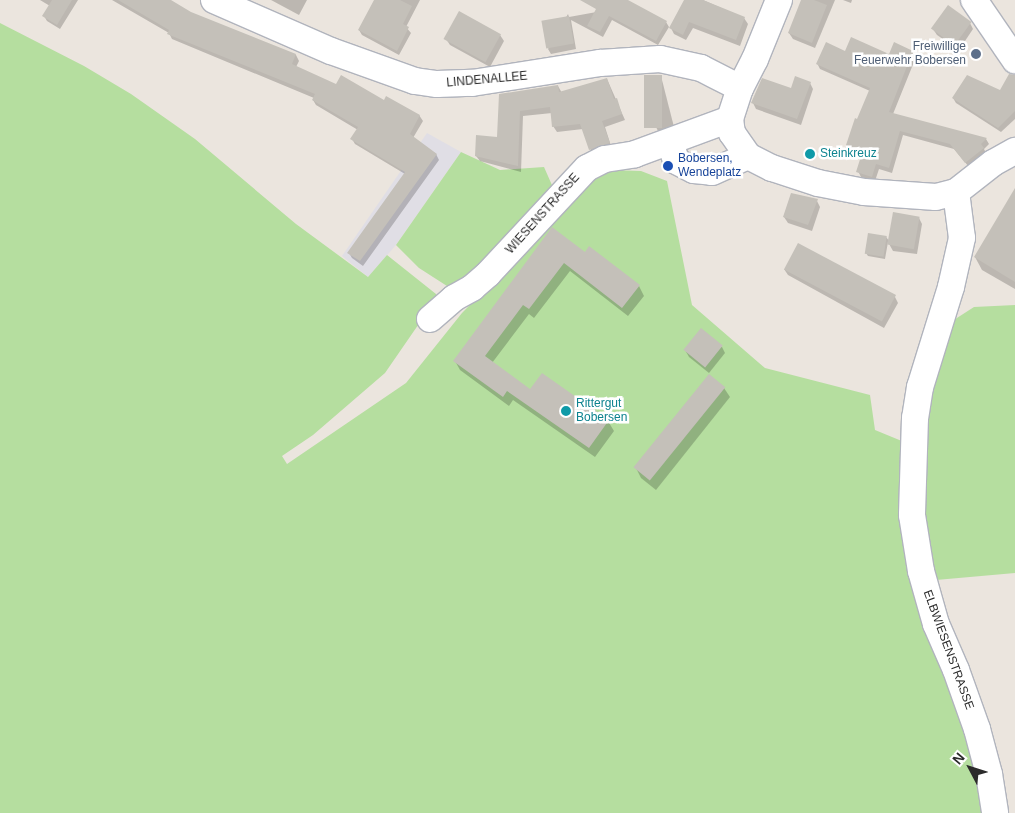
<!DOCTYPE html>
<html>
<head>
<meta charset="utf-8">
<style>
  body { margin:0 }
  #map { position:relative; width:1015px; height:813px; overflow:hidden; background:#ebe5de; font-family:Arial,sans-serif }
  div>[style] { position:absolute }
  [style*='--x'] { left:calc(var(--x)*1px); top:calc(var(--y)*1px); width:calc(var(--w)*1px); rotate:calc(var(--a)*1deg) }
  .industrial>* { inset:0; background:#e0dee5 }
  .green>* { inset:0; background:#b5de9f }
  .shadow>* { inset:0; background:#0003 }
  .building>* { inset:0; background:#c4c0b9; transform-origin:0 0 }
  .roads { filter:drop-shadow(1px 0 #b1b4bd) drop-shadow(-1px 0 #b1b4bd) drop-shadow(0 1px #b1b4bd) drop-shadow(0 -1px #b1b4bd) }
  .minor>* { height:26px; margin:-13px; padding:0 13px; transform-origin:13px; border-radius:13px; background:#fff }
  .dots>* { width:14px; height:14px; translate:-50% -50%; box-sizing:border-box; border:2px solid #fff; border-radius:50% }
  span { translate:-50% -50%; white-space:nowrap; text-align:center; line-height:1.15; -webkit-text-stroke:5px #fff; paint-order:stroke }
  .service-label { font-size:12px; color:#4e5e75 }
  .right { translate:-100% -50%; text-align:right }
  .street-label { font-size:12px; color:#2b2b2b }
  .culture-label { font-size:12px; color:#0d838f }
  .left { translate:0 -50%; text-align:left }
  .transit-label { font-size:12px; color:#164399 }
  .north { position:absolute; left:945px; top:743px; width:50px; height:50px; -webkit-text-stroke:4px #fff; paint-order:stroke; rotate:310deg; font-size:14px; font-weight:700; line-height:20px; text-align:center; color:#2b2b2b }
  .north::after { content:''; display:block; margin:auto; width:18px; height:22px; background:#2b2b2b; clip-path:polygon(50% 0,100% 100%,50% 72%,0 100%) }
</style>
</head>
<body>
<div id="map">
  <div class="industrial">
    <div style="clip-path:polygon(427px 133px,461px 152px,396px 245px,368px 277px,342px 256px)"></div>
  </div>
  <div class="green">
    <div style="clip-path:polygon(0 23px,84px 66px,131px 94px,195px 139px,296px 224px,368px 277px,387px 255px,436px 294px,437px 302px,425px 315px,385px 373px,313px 435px,282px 456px,287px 464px,406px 383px,462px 313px,565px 209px,587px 181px,611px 170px,641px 171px,667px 181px,692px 305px,765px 368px,870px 395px,875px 430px,909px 444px,906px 511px,991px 813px,0 813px)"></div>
    <div style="clip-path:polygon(461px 152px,500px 170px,544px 167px,555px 192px,456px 287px,447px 286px,419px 268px,396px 245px)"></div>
    <div style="clip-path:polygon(1015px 305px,1015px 573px,936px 580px,928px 555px,918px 464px,946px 325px,974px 307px)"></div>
  </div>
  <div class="shadow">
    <div style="clip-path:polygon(40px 0,78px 0,60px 29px,47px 21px,44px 16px,50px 6px)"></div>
    <div style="clip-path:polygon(112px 0,169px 0,191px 13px,296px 55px,299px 61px,296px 67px,337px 86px,419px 115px,423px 121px,413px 138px,436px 154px,439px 160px,363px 266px,352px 258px,349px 253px,405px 174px,355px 144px,352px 139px,358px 130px,316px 105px,313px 100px,314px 98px,172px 39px,169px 33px)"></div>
    <div style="clip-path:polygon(271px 0,307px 0,299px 15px)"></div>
    <div style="clip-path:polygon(380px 0,420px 0,406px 27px,411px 33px,399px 55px,362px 35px,359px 30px)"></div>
    <div style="clip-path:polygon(686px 0,703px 0,744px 18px,748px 24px,740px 46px,693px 28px,686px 40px,674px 34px,671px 28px)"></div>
    <div style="clip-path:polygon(803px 0,835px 0,815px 48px,793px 39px,789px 33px)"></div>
    <div style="clip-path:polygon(843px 0,852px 0,851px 3px)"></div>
    <div style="clip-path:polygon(635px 5px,666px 22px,669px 27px,658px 45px,612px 20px,603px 37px,571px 20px,576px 49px,551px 54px,548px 49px,568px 14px,569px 17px)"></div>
    <div style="clip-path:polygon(970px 23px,973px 29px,959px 50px,937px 35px,933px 29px)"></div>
    <div style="clip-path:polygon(500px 35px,504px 41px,490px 67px,450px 45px,446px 39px)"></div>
    <div style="clip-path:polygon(912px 52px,916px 57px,893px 114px,986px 139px,989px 144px,984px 149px,986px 153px,969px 167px,954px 149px,903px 135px,892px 173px,879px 169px,875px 181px,861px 177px,858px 171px,862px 157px,850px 153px,847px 147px,870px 91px,820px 69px,817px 63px,846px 53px,889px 55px)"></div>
    <div style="clip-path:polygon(661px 76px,674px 127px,658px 131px,656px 127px)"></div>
    <div style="clip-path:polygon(607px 79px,625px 120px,605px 127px,612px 149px,593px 156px,583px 129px,557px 132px,553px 126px,552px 113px,523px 116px,521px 172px,480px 161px,476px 156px,498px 139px,500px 95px,558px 86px,562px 93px)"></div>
    <div style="clip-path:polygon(810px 83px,813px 89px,801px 125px,756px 109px,753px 103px)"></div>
    <div style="clip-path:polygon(1015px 90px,1015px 119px,1001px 132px,956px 103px,953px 98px)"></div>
    <div style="clip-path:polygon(1015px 190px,1015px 289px,982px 270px,975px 257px)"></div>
    <div style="clip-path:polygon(817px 201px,820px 207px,812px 231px,788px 223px,784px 217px)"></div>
    <div style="clip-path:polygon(919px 218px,922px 224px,917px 254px,893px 251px,888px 242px,885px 259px,868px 256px,866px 253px,886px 237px,890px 242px)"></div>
    <div style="clip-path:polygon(552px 229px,585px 254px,639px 286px,644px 296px,628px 316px,570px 271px,534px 318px,529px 314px,492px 363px,531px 391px,542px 375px,608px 421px,614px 431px,595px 457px,513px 400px,509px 406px,460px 370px,455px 361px)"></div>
    <div style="clip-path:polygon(784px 269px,895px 297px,898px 303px,884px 328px,788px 275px)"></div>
    <div style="clip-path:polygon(722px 347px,725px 353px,709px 373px,689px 357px,685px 350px)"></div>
    <div style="clip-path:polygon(724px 388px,730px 397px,656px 490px,641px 478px,636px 468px)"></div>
  </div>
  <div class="building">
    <div style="clip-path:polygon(52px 0,72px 0,57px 25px,42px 16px)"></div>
    <div style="clip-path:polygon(118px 0,171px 0,191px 12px,296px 54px,292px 64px,336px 84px,341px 75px,384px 100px,386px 96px,420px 115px,410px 134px,437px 154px,360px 261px,347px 253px,405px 172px,350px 139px,358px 127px,312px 100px,315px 94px,167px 34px,169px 30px)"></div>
    <div style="clip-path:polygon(374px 0,400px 0,412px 6px,403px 24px,409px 27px,397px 51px,358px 30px)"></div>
    <div style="clip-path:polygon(580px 0,628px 0,667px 21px,656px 41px,609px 16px,600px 32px,587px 26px,596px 9px)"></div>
    <div style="clip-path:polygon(684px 0,703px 0,745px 17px,736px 40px,689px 22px,683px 35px,669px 28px)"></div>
    <div style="clip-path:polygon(801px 0,814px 0,827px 5px,812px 43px,788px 33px)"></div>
    <div style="left:948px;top:5px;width:29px;height:29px;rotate:36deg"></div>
    <div style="left:459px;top:11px;width:48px;height:32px;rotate:29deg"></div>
    <div style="left:569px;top:16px;width:28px;height:28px;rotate:80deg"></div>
    <div style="clip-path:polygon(851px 37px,889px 54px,894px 42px,913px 51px,889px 112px,987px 138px,981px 144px,984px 148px,965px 163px,950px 144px,900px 131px,889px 168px,876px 164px,872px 177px,856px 172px,862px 153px,845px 148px,855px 118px,857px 119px,870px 88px,816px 64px,826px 42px,845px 51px)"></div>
    <div style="clip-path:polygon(1009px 74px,1015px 75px,1015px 111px,998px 128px,952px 98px,967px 75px,1000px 90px)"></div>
    <div style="left:644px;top:75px;width:18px;height:53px"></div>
    <div style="clip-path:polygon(795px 76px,811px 82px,797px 119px,751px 103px,762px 78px,791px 88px)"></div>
    <div style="clip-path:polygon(607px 78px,614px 99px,617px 98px,622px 114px,602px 121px,610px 143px,589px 150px,580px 124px,552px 127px,550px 107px,520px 111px,518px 166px,475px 156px,476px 135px,497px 137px,499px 94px,558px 85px,559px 92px)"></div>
    <div style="clip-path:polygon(1015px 188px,1015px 282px,974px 257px)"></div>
    <div style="clip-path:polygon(791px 193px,818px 199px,808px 225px,783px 217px)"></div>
    <div style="left:893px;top:212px;width:27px;height:33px;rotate:10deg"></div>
    <div style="clip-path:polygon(552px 227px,585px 252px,589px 246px,640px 285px,622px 308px,564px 263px,529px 309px,523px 305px,485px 356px,530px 389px,542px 373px,609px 420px,589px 448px,507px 391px,503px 397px,453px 361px)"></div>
    <div style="left:868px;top:233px;width:19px;height:21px;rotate:9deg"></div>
    <div style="left:798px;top:243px;width:111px;height:30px;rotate:28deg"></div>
    <div style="left:701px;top:328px;width:28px;height:28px;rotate:39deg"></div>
    <div style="left:709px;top:374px;width:21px;height:120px;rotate:39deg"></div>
  </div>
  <div class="roads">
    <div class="minor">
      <div style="--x:214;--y:0;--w:128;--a:23.6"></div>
      <div style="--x:331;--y:51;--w:89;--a:19.7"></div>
      <div style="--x:415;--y:81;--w:22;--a:8"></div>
      <div style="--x:437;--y:84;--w:35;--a:-2"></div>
      <div style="--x:472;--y:83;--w:130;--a:-8.9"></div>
      <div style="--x:600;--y:63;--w:60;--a:-3.8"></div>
      <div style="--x:660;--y:59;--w:42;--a:12.4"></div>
      <div style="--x:701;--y:68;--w:44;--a:27.1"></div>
      <div style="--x:779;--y:0;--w:64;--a:112.1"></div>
      <div style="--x:755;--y:59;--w:33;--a:117"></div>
      <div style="--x:740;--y:88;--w:33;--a:108"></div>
      <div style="--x:730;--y:119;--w:14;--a:82"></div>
      <div style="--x:732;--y:133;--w:28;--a:55"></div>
      <div style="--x:748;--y:156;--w:27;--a:27"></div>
      <div style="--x:772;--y:168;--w:48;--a:18.1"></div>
      <div style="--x:818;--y:183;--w:47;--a:11.1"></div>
      <div style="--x:864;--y:192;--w:72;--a:4"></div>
      <div style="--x:936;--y:197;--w:21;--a:-14"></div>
      <div style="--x:956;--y:192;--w:47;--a:-38.1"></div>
      <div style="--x:993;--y:163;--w:25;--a:-29"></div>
      <div style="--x:974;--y:0;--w:73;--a:55.7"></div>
      <div style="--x:670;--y:142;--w:20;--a:72"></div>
      <div style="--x:676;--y:161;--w:20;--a:27"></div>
      <div style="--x:694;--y:170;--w:18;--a:6"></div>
      <div style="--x:712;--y:172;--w:39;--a:-24"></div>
      <div style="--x:956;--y:192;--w:46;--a:82.6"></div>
      <div style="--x:962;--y:238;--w:50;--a:102.7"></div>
      <div style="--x:951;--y:287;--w:105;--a:107.2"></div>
      <div style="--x:920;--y:387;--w:31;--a:99"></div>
      <div style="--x:915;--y:418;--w:97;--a:91.8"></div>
      <div style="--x:912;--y:515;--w:57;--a:80.9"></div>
      <div style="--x:921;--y:571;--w:55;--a:74.2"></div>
      <div style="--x:936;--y:624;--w:50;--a:66.5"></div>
      <div style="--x:956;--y:670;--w:63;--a:70.4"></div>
      <div style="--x:977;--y:729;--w:47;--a:75.1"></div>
      <div style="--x:989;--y:774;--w:39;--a:81"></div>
      <div style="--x:430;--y:319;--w:32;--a:-41"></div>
      <div style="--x:454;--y:298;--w:21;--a:-29"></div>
      <div style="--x:472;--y:288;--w:21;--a:-41"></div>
      <div style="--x:488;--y:274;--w:145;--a:-47"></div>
      <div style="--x:587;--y:168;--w:20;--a:-27"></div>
      <div style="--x:605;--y:159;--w:30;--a:-9"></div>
      <div style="--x:635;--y:154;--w:101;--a:-20.2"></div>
    </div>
  </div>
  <div class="dots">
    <div style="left:976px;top:54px;background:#5c6f8a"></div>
    <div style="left:810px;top:154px;background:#0f9aa8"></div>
    <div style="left:668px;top:166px;background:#1a4fb4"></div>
    <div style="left:566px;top:411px;background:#0f9aa8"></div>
  </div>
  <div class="service-label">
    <span class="right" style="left:966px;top:54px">Freiwillige<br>Feuerwehr Bobersen</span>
  </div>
  <div class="street-label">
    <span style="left:487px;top:80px;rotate:-5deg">LINDENALLEE</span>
    <span style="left:543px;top:214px;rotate:-48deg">WIESENSTRASSE</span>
    <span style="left:948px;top:650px;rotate:70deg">ELBWIESENSTRASSE</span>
  </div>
  <div class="culture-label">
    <span class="left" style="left:820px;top:154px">Steinkreuz</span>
    <span class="left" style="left:576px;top:411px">Rittergut<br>Bobersen</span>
  </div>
  <div class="transit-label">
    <span class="left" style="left:678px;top:166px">Bobersen,<br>Wendeplatz</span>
  </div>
  <div class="north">N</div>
</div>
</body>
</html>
